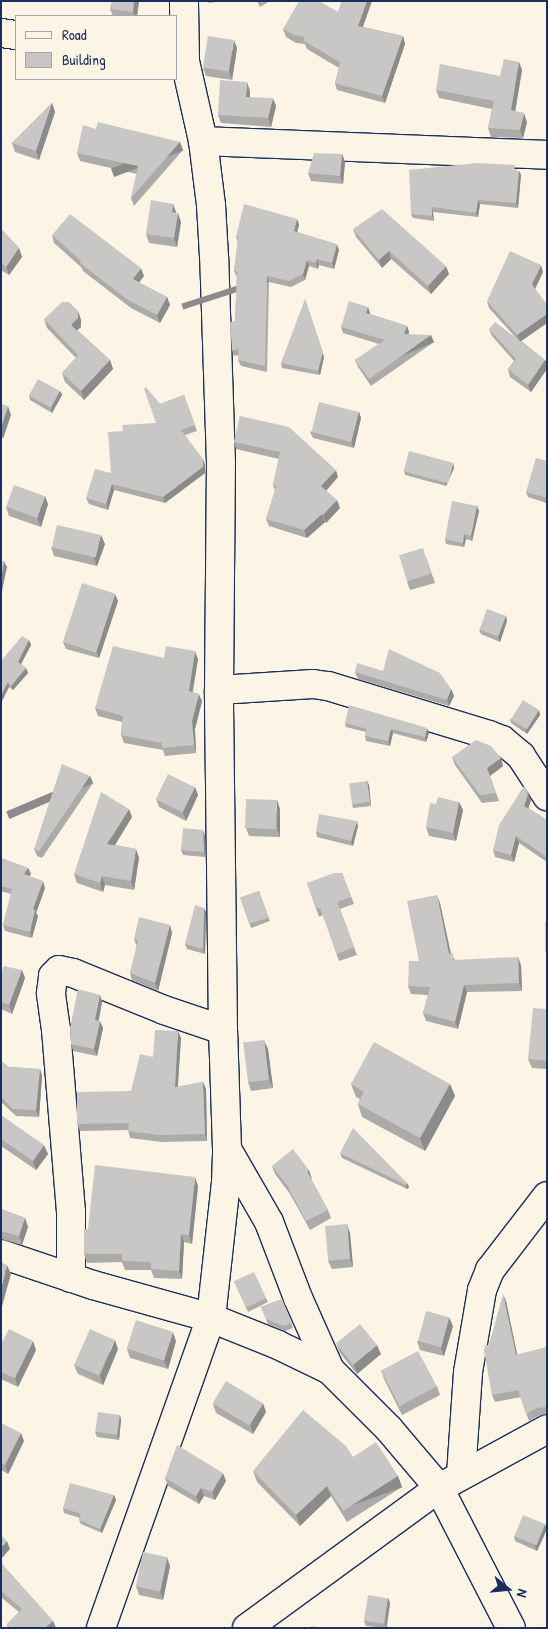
<!DOCTYPE html>
<html>
<head>
<meta charset="utf-8">
<style>
  body { margin:0 }
  #map { position:relative; width:548px; height:1629px; overflow:hidden; background:#fcf5e5; font-family:"Patrick Hand",sans-serif }
  div>[style] { position:absolute }
  [style*='--x'] { left:calc(var(--x)*1px); top:calc(var(--y)*1px); width:calc(var(--w)*1px); rotate:calc(var(--a)*1deg) }
  .roads { filter:drop-shadow(1px 0 #1b2f5e) drop-shadow(-1px 0 #1b2f5e) drop-shadow(0 1px #1b2f5e) drop-shadow(0 -1px #1b2f5e) }
  .minor>* { height:28px; margin:-14px; padding:0 14px; transform-origin:14px; border-radius:14px; background:#fcf5e5 }
  .wall>* { inset:0; background:#acabaa; transform-origin:0 0 }
  .shaded-wall>* { inset:0; background:#8c8b8b; transform-origin:0 0 }
  .building>* { inset:0; background:#c8c7c6; transform-origin:0 0 }
  span { translate:-50% -50%; white-space:nowrap; text-align:center; line-height:1.15; -webkit-text-stroke:4.5px #fcf5e5; paint-order:stroke }
  .frame { position:absolute; inset:0; border:2px solid #1b2f5e; pointer-events:none }
  .legend { position:absolute; left:15px; top:15px; width:162px; height:65px; box-sizing:border-box; background:#fcf5e5; border:1px solid #a2a6af; margin:0; padding:6px 9px; list-style:none; font-size:15px; color:#1b2f5e }
  .legend li { display:flex; align-items:center; gap:10px; height:25px }
  .legend b { width:25px; border:1px solid #a2a6af }
  .north { position:absolute; left:483px; top:1564px; width:50px; height:50px; -webkit-text-stroke:4px #fcf5e5; paint-order:stroke; rotate:107deg; font-size:14px; font-weight:700; line-height:20px; text-align:center; color:#1b2f5e }
  .north::after { content:''; display:block; margin:auto; width:18px; height:22px; background:#1b2f5e; clip-path:polygon(50% 0,100% 100%,50% 72%,0 100%) }
</style>
</head>
<body>
<div id="map">
  <div class="roads">
    <div class="minor">
      <div style="--x:1;--y:33;--w:15;--a:8"></div>
      <div style="--x:203;--y:141;--w:344;--a:2.3"></div>
      <div style="--x:219;--y:690;--w:94;--a:-3.7"></div>
      <div style="--x:313;--y:684;--w:15;--a:8"></div>
      <div style="--x:328;--y:686;--w:168;--a:16.9"></div>
      <div style="--x:489;--y:735;--w:14;--a:21"></div>
      <div style="--x:502;--y:740;--w:25;--a:40"></div>
      <div style="--x:521;--y:756;--w:48;--a:57"></div>
      <div style="--x:227;--y:1149;--w:84;--a:60.1"></div>
      <div style="--x:269;--y:1222;--w:81;--a:69.1"></div>
      <div style="--x:298;--y:1298;--w:79;--a:66"></div>
      <div style="--x:1;--y:1254;--w:97;--a:18.6"></div>
      <div style="--x:93;--y:1285;--w:123;--a:15.6"></div>
      <div style="--x:211;--y:1318;--w:72;--a:21.9"></div>
      <div style="--x:278;--y:1345;--w:58;--a:25.7"></div>
      <div style="--x:330;--y:1370;--w:83;--a:45"></div>
      <div style="--x:389;--y:1429;--w:77;--a:49.7"></div>
      <div style="--x:439;--y:1488;--w:157;--a:62.8"></div>
      <div style="--x:71;--y:1278;--w:66;--a:-90"></div>
      <div style="--x:71;--y:1212;--w:183;--a:-94.7"></div>
      <div style="--x:56;--y:1030;--w:37;--a:-98"></div>
      <div style="--x:51;--y:993;--w:17;--a:-83"></div>
      <div style="--x:53;--y:976;--w:8;--a:-45"></div>
      <div style="--x:59;--y:970;--w:14;--a:12"></div>
      <div style="--x:73;--y:973;--w:98;--a:22.1"></div>
      <div style="--x:164;--y:1010;--w:62;--a:18.7"></div>
      <div style="--x:461;--y:1475;--w:103;--a:-86.1"></div>
      <div style="--x:468;--y:1372;--w:83;--a:-80.3"></div>
      <div style="--x:482;--y:1290;--w:22;--a:-68"></div>
      <div style="--x:490;--y:1270;--w:93;--a:-52.4"></div>
      <div style="--x:101;--y:1628;--w:329;--a:-70.5"></div>
      <div style="--x:211;--y:1318;--w:136;--a:-83.7"></div>
      <div style="--x:226;--y:1183;--w:34;--a:-88"></div>
      <div style="--x:227;--y:1149;--w:119;--a:-91.9"></div>
      <div style="--x:223;--y:1030;--w:340;--a:-90.7"></div>
      <div style="--x:219;--y:690;--w:227;--a:-89.5"></div>
      <div style="--x:221;--y:463;--w:206;--a:-91.9"></div>
      <div style="--x:214;--y:257;--w:52;--a:-93.3"></div>
      <div style="--x:211;--y:205;--w:64;--a:-97.1"></div>
      <div style="--x:203;--y:141;--w:82;--a:-102.7"></div>
      <div style="--x:185;--y:61;--w:60;--a:-91"></div>
      <div style="--x:247;--y:1628;--w:238;--a:-36.1"></div>
      <div style="--x:439;--y:1488;--w:123;--a:-28.6"></div>
    </div>
  </div>
  <div class="wall">
    <div style="clip-path:polygon(112px 1px,139px 1px,137px 16px,113px 16px,110px 9px)"></div>
    <div style="clip-path:polygon(208px 1px,222px 1px,209px 3px)"></div>
    <div style="clip-path:polygon(257px 1px,270px 1px,260px 7px)"></div>
    <div style="clip-path:polygon(342px 1px,372px 1px,363px 27px,403px 36px,405px 44px,385px 103px,337px 90px,335px 83px,339px 68px,307px 49px,305px 44px,296px 43px,286px 37px,283px 29px,338px 12px)"></div>
    <div style="clip-path:polygon(237px 48px,232px 80px,206px 76px,203px 68px)"></div>
    <div style="clip-path:polygon(519px 62px,522px 70px,515px 111px,527px 122px,523px 138px,491px 137px,488px 128px,492px 109px,439px 98px,436px 90px,500px 76px)"></div>
    <div style="clip-path:polygon(250px 91px,250px 97px,276px 106px,271px 127px,221px 123px,218px 115px)"></div>
    <div style="clip-path:polygon(52px 103px,55px 112px,39px 160px,15px 152px,12px 143px)"></div>
    <div style="clip-path:polygon(180px 142px,183px 150px,134px 206px,131px 198px,137px 174px,80px 161px,77px 153px)"></div>
    <div style="clip-path:polygon(342px 154px,345px 162px,343px 184px,311px 181px,308px 173px)"></div>
    <div style="clip-path:polygon(517px 169px,516px 171px,519px 171px,521px 175px,518px 208px,480px 204px,478px 217px,433px 212px,434px 221px,413px 218px,411px 214px)"></div>
    <div style="clip-path:polygon(173px 204px,176px 213px,181px 222px,177px 247px,149px 243px,146px 234px)"></div>
    <div style="clip-path:polygon(297px 219px,299px 225px,297px 232px,339px 250px,334px 269px,319px 265px,318px 269px,309px 266px,305px 280px,291px 287px,269px 282px,267px 372px,241px 366px,238px 360px,239px 355px,234px 356px,232px 350px,235px 321px,237px 277px,234px 271px,238px 242px,236px 237px)"></div>
    <div style="clip-path:polygon(1px 229px,19px 248px,22px 257px,9px 275px,1px 270px)"></div>
    <div style="clip-path:polygon(353px 229px,449px 274px,431px 294px,391px 259px,382px 268px,356px 237px)"></div>
    <div style="clip-path:polygon(52px 235px,144px 276px,139px 283px,167px 297px,170px 305px,160px 323px,131px 308px,83px 271px,81px 267px,54px 243px)"></div>
    <div style="clip-path:polygon(543px 272px,535px 289px,547px 305px,547px 323px,521px 341px,545px 360px,547px 363px,547px 369px,531px 392px,510px 377px,508px 369px,514px 361px,492px 336px,489px 329px,517px 339px,489px 308px,487px 301px)"></div>
    <div style="clip-path:polygon(368px 307px,370px 314px,407px 326px,409px 332px,408px 334px,434px 342px,371px 386px,358px 367px,355px 360px,379px 344px,343px 333px,341px 327px)"></div>
    <div style="clip-path:polygon(78px 311px,81px 320px,81px 327px,77px 330px,110px 360px,113px 369px,84px 400px,65px 382px,62px 373px,76px 358px,47px 328px,44px 319px)"></div>
    <div style="clip-path:polygon(324px 357px,320px 375px,282px 368px,281px 363px)"></div>
    <div style="clip-path:polygon(60px 391px,62px 395px,52px 413px,30px 400px,29px 396px)"></div>
    <div style="clip-path:polygon(184px 395px,197px 431px,185px 435px,205px 464px,205px 473px,165px 503px,114px 490px,108px 510px,89px 504px,86px 498px,111px 473px,123px 431px,156px 423px,160px 404px)"></div>
    <div style="clip-path:polygon(359px 412px,361px 418px,354px 448px,313px 438px,310px 432px)"></div>
    <div style="clip-path:polygon(240px 416px,338px 477px,326px 491px,340px 508px,326px 523px,325px 522px,307px 538px,269px 526px,266px 519px,275px 491px,273px 485px,279px 459px,236px 449px,234px 442px)"></div>
    <div style="clip-path:polygon(547px 461px,547px 503px,528px 497px,526px 492px)"></div>
    <div style="clip-path:polygon(453px 463px,454px 468px,446px 486px,405px 475px,404px 471px)"></div>
    <div style="clip-path:polygon(48px 504px,41px 527px,9px 516px,6px 507px)"></div>
    <div style="clip-path:polygon(477px 506px,479px 511px,472px 541px,466px 539px,464px 547px,446px 544px,445px 539px)"></div>
    <div style="clip-path:polygon(105px 544px,97px 566px,54px 556px,51px 547px)"></div>
    <div style="clip-path:polygon(426px 557px,435px 583px,410px 590px,407px 582px)"></div>
    <div style="clip-path:polygon(118px 601px,99px 658px,66px 649px,63px 642px)"></div>
    <div style="clip-path:polygon(506px 616px,507px 621px,500px 642px,481px 634px,479px 630px)"></div>
    <div style="clip-path:polygon(29px 640px,31px 645px,21px 664px,26px 668px,28px 673px,13px 690px,9px 687px,1px 703px,1px 661px)"></div>
    <div style="clip-path:polygon(164px 658px,198px 659px,193px 692px,202px 701px,195px 729px,196px 753px,165px 756px,163px 750px,124px 743px,121px 735px,122px 722px,98px 716px,95px 708px)"></div>
    <div style="clip-path:polygon(355px 672px,451px 689px,454px 696px,449px 706px,358px 679px)"></div>
    <div style="clip-path:polygon(539px 710px,540px 715px,527px 734px,511px 723px,510px 719px)"></div>
    <div style="clip-path:polygon(345px 723px,429px 733px,426px 742px,393px 733px,390px 746px,366px 741px,365px 736px,366px 732px,346px 727px)"></div>
    <div style="clip-path:polygon(452px 757px,501px 758px,503px 766px,490px 776px,499px 801px,482px 803px,455px 765px)"></div>
    <div style="clip-path:polygon(90px 776px,93px 783px,42px 858px,37px 856px,34px 849px)"></div>
    <div style="clip-path:polygon(367px 781px,369px 785px,371px 806px,353px 808px,352px 803px)"></div>
    <div style="clip-path:polygon(195px 787px,198px 795px,186px 821px,159px 807px,156px 799px)"></div>
    <div style="clip-path:polygon(531px 800px,528px 808px,547px 820px,547px 862px,519px 843px,514px 862px,495px 857px,493px 850px)"></div>
    <div style="clip-path:polygon(459px 802px,463px 810px,456px 841px,429px 836px,426px 827px)"></div>
    <div style="clip-path:polygon(280px 809px,280px 837px,249px 836px,246px 828px)"></div>
    <div style="clip-path:polygon(132px 817px,115px 845px,136px 849px,139px 858px,134px 890px,105px 885px,103px 892px,77px 883px,74px 874px)"></div>
    <div style="clip-path:polygon(358px 826px,353px 846px,317px 837px,316px 832px)"></div>
    <div style="clip-path:polygon(205px 835px,205px 857px,183px 855px,181px 850px)"></div>
    <div style="clip-path:polygon(1px 858px,28px 868px,31px 874px,29px 876px,45px 888px,36px 913px,38px 916px,32px 938px,5px 931px,3px 925px,11px 894px,1px 891px)"></div>
    <div style="clip-path:polygon(342px 873px,354px 904px,340px 909px,357px 955px,339px 961px,323px 915px,319px 917px,307px 883px)"></div>
    <div style="left:259px;top:891px;width:32px;height:20px;rotate:70deg"></div>
    <div style="clip-path:polygon(440px 903px,451px 953px,455px 960px,521px 965px,522px 991px,467px 992px,458px 1029px,426px 1021px,423px 1013px,428px 995px,411px 994px,408px 986px,419px 961px)"></div>
    <div style="clip-path:polygon(206px 912px,205px 954px,187px 949px,185px 944px)"></div>
    <div style="clip-path:polygon(170px 925px,172px 933px,158px 991px,132px 980px,130px 973px,137px 947px,134px 939px)"></div>
    <div style="clip-path:polygon(22px 970px,25px 978px,12px 1014px,1px 1009px,1px 973px)"></div>
    <div style="clip-path:polygon(100px 995px,102px 1002px,99px 1020px,103px 1028px,97px 1056px,73px 1051px,71px 1044px)"></div>
    <div style="clip-path:polygon(547px 1009px,547px 1069px,532px 1068px,528px 1059px)"></div>
    <div style="clip-path:polygon(181px 1038px,178px 1087px,203px 1082px,206px 1089px,207px 1141px,162px 1142px,130px 1138px,128px 1130px,80px 1131px,77px 1124px,131px 1091px,153px 1057px)"></div>
    <div style="clip-path:polygon(268px 1049px,273px 1088px,251px 1091px,248px 1082px)"></div>
    <div style="clip-path:polygon(1px 1061px,9px 1067px,40px 1069px,42px 1076px,39px 1117px,16px 1116px,1px 1102px)"></div>
    <div style="clip-path:polygon(351px 1084px,450px 1084px,455px 1096px,425px 1151px,362px 1117px,358px 1104px,360px 1099px,356px 1097px)"></div>
    <div style="clip-path:polygon(1px 1115px,48px 1154px,36px 1170px,1px 1146px)"></div>
    <div style="clip-path:polygon(340px 1153px,407px 1183px,409px 1187px,407px 1189px,342px 1158px)"></div>
    <div style="clip-path:polygon(272px 1166px,312px 1179px,311px 1179px,328px 1210px,331px 1218px,310px 1230px,290px 1194px,275px 1174px)"></div>
    <div style="clip-path:polygon(198px 1186px,192px 1244px,184px 1242px,182px 1279px,154px 1278px,151px 1270px,125px 1270px,122px 1262px,87px 1263px,84px 1254px,88px 1229px)"></div>
    <div style="clip-path:polygon(1px 1209px,25px 1218px,28px 1227px,22px 1245px,1px 1239px)"></div>
    <div style="clip-path:polygon(350px 1233px,353px 1267px,332px 1269px,328px 1261px)"></div>
    <div style="clip-path:polygon(234px 1281px,266px 1298px,268px 1302px,248px 1312px)"></div>
    <div style="clip-path:polygon(282px 1299px,293px 1328px,285px 1331px,268px 1324px,261px 1307px)"></div>
    <div style="clip-path:polygon(506px 1301px,517px 1355px,547px 1347px,547px 1414px,540px 1415px,529px 1421px,521px 1397px,495px 1402px,492px 1395px,489px 1345px)"></div>
    <div style="clip-path:polygon(453px 1326px,444px 1356px,420px 1350px,417px 1341px)"></div>
    <div style="clip-path:polygon(176px 1341px,168px 1369px,130px 1358px,127px 1349px)"></div>
    <div style="clip-path:polygon(1px 1344px,36px 1350px,18px 1387px,1px 1379px)"></div>
    <div style="clip-path:polygon(337px 1345px,381px 1354px,357px 1374px,340px 1353px)"></div>
    <div style="clip-path:polygon(118px 1349px,103px 1385px,78px 1374px,74px 1365px)"></div>
    <div style="clip-path:polygon(381px 1370px,437px 1386px,440px 1395px,402px 1415px,384px 1379px)"></div>
    <div style="clip-path:polygon(213px 1404px,266px 1412px,253px 1434px,216px 1413px)"></div>
    <div style="clip-path:polygon(120px 1415px,121px 1420px,119px 1440px,97px 1437px,95px 1432px)"></div>
    <div style="clip-path:polygon(1px 1423px,24px 1441px,8px 1474px,1px 1470px)"></div>
    <div style="clip-path:polygon(353px 1457px,398px 1476px,402px 1487px,347px 1522px,331px 1496px,300px 1526px,257px 1482px,253px 1471px)"></div>
    <div style="clip-path:polygon(165px 1478px,226px 1481px,215px 1500px,204px 1496px,199px 1504px,168px 1486px)"></div>
    <div style="clip-path:polygon(114px 1495px,116px 1500px,102px 1533px,81px 1524px,79px 1520px,80px 1518px,64px 1513px,63px 1508px)"></div>
    <div style="clip-path:polygon(545px 1524px,547px 1529px,537px 1551px,515px 1541px,514px 1536px)"></div>
    <div style="clip-path:polygon(1px 1563px,53px 1621px,56px 1628px,8px 1628px,7px 1624px,19px 1612px,2px 1598px,1px 1595px)"></div>
    <div style="clip-path:polygon(170px 1566px,163px 1600px,139px 1595px,136px 1586px)"></div>
    <div style="clip-path:polygon(388px 1598px,390px 1603px,387px 1628px,366px 1626px,364px 1621px)"></div>
  </div>
  <div class="shaded-wall">
    <div style="clip-path:polygon(134px 1px,139px 1px,137px 16px,135px 16px,133px 12px)"></div>
    <div style="clip-path:polygon(367px 1px,372px 1px,360px 34px,358px 26px)"></div>
    <div style="clip-path:polygon(403px 36px,405px 44px,385px 103px,382px 96px)"></div>
    <div style="clip-path:polygon(234px 40px,237px 48px,232px 80px,229px 71px)"></div>
    <div style="clip-path:polygon(519px 62px,522px 70px,514px 119px,511px 110px)"></div>
    <div style="clip-path:polygon(247px 82px,250px 91px,249px 106px,246px 97px)"></div>
    <div style="clip-path:polygon(273px 98px,276px 106px,271px 127px,268px 118px)"></div>
    <div style="clip-path:polygon(52px 103px,55px 112px,39px 160px,36px 151px)"></div>
    <div style="clip-path:polygon(524px 113px,527px 122px,523px 138px,520px 130px)"></div>
    <div style="left:180px;top:142px;width:9px;height:74px;rotate:69deg"></div>
    <div style="clip-path:polygon(342px 154px,345px 162px,343px 184px,340px 176px)"></div>
    <div style="clip-path:polygon(519px 171px,521px 175px,518px 208px,516px 203px)"></div>
    <div style="clip-path:polygon(478px 200px,480px 204px,478px 217px,476px 213px)"></div>
    <div style="clip-path:polygon(173px 204px,176px 212px,175px 221px,172px 212px)"></div>
    <div style="clip-path:polygon(432px 207px,433px 212px,434px 221px,432px 216px)"></div>
    <div style="clip-path:polygon(178px 213px,181px 222px,177px 247px,174px 238px)"></div>
    <div style="clip-path:polygon(297px 219px,299px 225px,296px 237px,294px 231px)"></div>
    <div style="clip-path:polygon(337px 244px,339px 250px,334px 269px,332px 263px)"></div>
    <div style="clip-path:polygon(19px 248px,22px 257px,9px 275px,6px 267px)"></div>
    <div style="clip-path:polygon(389px 251px,391px 259px,382px 268px,379px 260px)"></div>
    <div style="clip-path:polygon(317px 259px,319px 265px,318px 269px,316px 263px)"></div>
    <div style="clip-path:polygon(307px 260px,309px 266px,305px 280px,303px 274px)"></div>
    <div style="clip-path:polygon(541px 265px,543px 272px,534px 291px,532px 284px)"></div>
    <div style="clip-path:polygon(446px 266px,449px 274px,431px 294px,428px 286px)"></div>
    <div style="clip-path:polygon(141px 268px,144px 276px,135px 287px,133px 279px)"></div>
    <div style="left:267px;top:276px;width:6px;height:90px;rotate:72deg"></div>
    <div style="clip-path:polygon(167px 297px,170px 305px,160px 323px,157px 315px)"></div>
    <div style="clip-path:polygon(305px 299px,324px 357px,320px 375px,318px 371px)"></div>
    <div style="clip-path:polygon(368px 307px,370px 313px,368px 319px,366px 313px)"></div>
    <div style="clip-path:polygon(78px 311px,81px 320px,81px 327px,74px 333px,71px 325px)"></div>
    <div style="clip-path:polygon(547px 314px,547px 323px,520px 342px,517px 335px)"></div>
    <div style="clip-path:polygon(407px 326px,409px 332px,406px 340px,404px 334px)"></div>
    <div style="left:431px;top:335px;width:8px;height:76px;rotate:67deg"></div>
    <div style="clip-path:polygon(110px 360px,113px 369px,84px 400px,81px 391px)"></div>
    <div style="clip-path:polygon(545px 360px,547px 363px,547px 369px,531px 392px,528px 385px)"></div>
    <div style="clip-path:polygon(60px 391px,62px 395px,52px 413px,51px 408px)"></div>
    <div style="clip-path:polygon(8px 406px,11px 415px,3px 439px,1px 434px,1px 427px)"></div>
    <div style="clip-path:polygon(359px 412px,361px 418px,354px 448px,351px 441px)"></div>
    <div style="clip-path:polygon(203px 459px,205px 464px,205px 473px,165px 503px,163px 497px)"></div>
    <div style="clip-path:polygon(453px 463px,454px 468px,446px 486px,445px 481px)"></div>
    <div style="clip-path:polygon(336px 470px,338px 477px,324px 493px,321px 486px)"></div>
    <div style="clip-path:polygon(112px 484px,114px 490px,108px 510px,106px 504px)"></div>
    <div style="clip-path:polygon(45px 496px,48px 504px,41px 527px,37px 518px)"></div>
    <div style="clip-path:polygon(337px 500px,340px 508px,326px 523px,323px 515px)"></div>
    <div style="clip-path:polygon(477px 506px,479px 511px,472px 541px,471px 536px)"></div>
    <div style="clip-path:polygon(322px 514px,325px 522px,307px 538px,304px 530px)"></div>
    <div style="clip-path:polygon(464px 534px,466px 539px,464px 547px,463px 543px)"></div>
    <div style="clip-path:polygon(101px 535px,105px 544px,97px 566px,94px 558px)"></div>
    <div style="clip-path:polygon(4px 561px,7px 567px,2px 591px,1px 588px,1px 578px)"></div>
    <div style="clip-path:polygon(115px 594px,118px 601px,99px 658px,96px 650px)"></div>
    <div style="clip-path:polygon(506px 616px,507px 621px,500px 642px,498px 637px)"></div>
    <div style="clip-path:polygon(29px 640px,31px 645px,20px 666px,18px 662px)"></div>
    <div style="clip-path:polygon(195px 651px,198px 659px,191px 698px,189px 691px)"></div>
    <div style="clip-path:polygon(26px 668px,28px 673px,13px 690px,11px 686px)"></div>
    <div style="clip-path:polygon(8px 682px,9px 687px,1px 703px,1px 695px)"></div>
    <div style="clip-path:polygon(451px 689px,454px 696px,449px 706px,447px 700px)"></div>
    <div style="clip-path:polygon(199px 694px,202px 701px,195px 729px,196px 753px,194px 745px,192px 721px)"></div>
    <div style="clip-path:polygon(539px 710px,540px 715px,527px 734px,525px 729px)"></div>
    <div style="clip-path:polygon(427px 728px,429px 733px,426px 742px,425px 737px)"></div>
    <div style="clip-path:polygon(391px 729px,393px 733px,390px 746px,388px 741px)"></div>
    <div style="clip-path:polygon(501px 758px,503px 766px,490px 776px,487px 768px)"></div>
    <div style="left:90px;top:776px;width:8px;height:91px;rotate:67deg"></div>
    <div style="clip-path:polygon(367px 781px,369px 785px,371px 806px,370px 802px)"></div>
    <div style="clip-path:polygon(195px 787px,198px 795px,186px 821px,183px 812px)"></div>
    <div style="clip-path:polygon(528px 793px,531px 800px,527px 813px,524px 806px)"></div>
    <div style="clip-path:polygon(277px 800px,280px 809px,280px 837px,277px 828px)"></div>
    <div style="clip-path:polygon(459px 802px,463px 810px,456px 841px,453px 833px)"></div>
    <div style="clip-path:polygon(129px 809px,132px 817px,110px 853px,107px 844px)"></div>
    <div style="clip-path:polygon(357px 821px,358px 826px,353px 846px,351px 841px)"></div>
    <div style="clip-path:polygon(203px 830px,205px 835px,205px 857px,204px 852px)"></div>
    <div style="clip-path:polygon(516px 836px,519px 843px,514px 862px,511px 855px)"></div>
    <div style="clip-path:polygon(136px 849px,139px 858px,134px 890px,131px 881px)"></div>
    <div style="clip-path:polygon(28px 868px,31px 874px,26px 881px,24px 874px)"></div>
    <div style="clip-path:polygon(102px 876px,105px 885px,103px 892px,100px 883px)"></div>
    <div style="clip-path:polygon(43px 881px,45px 888px,36px 913px,38px 916px,32px 938px,30px 932px,33px 909px)"></div>
    <div style="clip-path:polygon(437px 895px,440px 903px,452px 961px,449px 954px)"></div>
    <div style="clip-path:polygon(204px 908px,206px 912px,205px 954px,203px 949px)"></div>
    <div style="clip-path:polygon(170px 925px,172px 933px,158px 991px,155px 983px)"></div>
    <div style="clip-path:polygon(518px 957px,521px 965px,522px 991px,519px 983px)"></div>
    <div style="clip-path:polygon(22px 970px,25px 978px,12px 1014px,9px 1005px)"></div>
    <div style="clip-path:polygon(464px 985px,467px 992px,458px 1029px,455px 1022px)"></div>
    <div style="clip-path:polygon(100px 995px,102px 1002px,97px 1027px,95px 1020px)"></div>
    <div style="clip-path:polygon(100px 1021px,103px 1028px,97px 1056px,94px 1049px)"></div>
    <div style="clip-path:polygon(178px 1031px,181px 1038px,177px 1094px,175px 1087px)"></div>
    <div style="clip-path:polygon(264px 1040px,268px 1049px,273px 1088px,269px 1080px)"></div>
    <div style="clip-path:polygon(40px 1069px,42px 1076px,39px 1117px,36px 1110px)"></div>
    <div style="clip-path:polygon(203px 1082px,206px 1089px,207px 1141px,205px 1134px)"></div>
    <div style="clip-path:polygon(450px 1084px,455px 1096px,425px 1151px,420px 1138px)"></div>
    <div style="clip-path:polygon(44px 1145px,48px 1154px,36px 1170px,33px 1161px)"></div>
    <div style="left:309px;top:1170px;width:9px;height:2px;rotate:72deg"></div>
    <div style="clip-path:polygon(195px 1177px,198px 1186px,192px 1244px,189px 1235px)"></div>
    <div style="clip-path:polygon(407px 1183px,409px 1187px,407px 1189px,406px 1185px)"></div>
    <div style="clip-path:polygon(25px 1218px,28px 1227px,22px 1245px,19px 1236px)"></div>
    <div style="clip-path:polygon(347px 1224px,350px 1233px,353px 1267px,350px 1259px)"></div>
    <div style="clip-path:polygon(181px 1234px,184px 1242px,182px 1279px,179px 1271px)"></div>
    <div style="clip-path:polygon(7px 1265px,11px 1274px,1px 1310px,1px 1289px)"></div>
    <div style="clip-path:polygon(503px 1294px,506px 1301px,519px 1363px,516px 1355px)"></div>
    <div style="clip-path:polygon(449px 1317px,453px 1326px,444px 1356px,441px 1348px)"></div>
    <div style="clip-path:polygon(173px 1332px,176px 1341px,168px 1369px,164px 1361px)"></div>
    <div style="clip-path:polygon(115px 1340px,118px 1349px,103px 1385px,100px 1376px)"></div>
    <div style="clip-path:polygon(33px 1341px,36px 1350px,18px 1387px,15px 1378px)"></div>
    <div style="clip-path:polygon(377px 1345px,381px 1354px,357px 1374px,354px 1365px)"></div>
    <div style="clip-path:polygon(263px 1403px,266px 1412px,253px 1434px,250px 1425px)"></div>
    <div style="clip-path:polygon(120px 1415px,121px 1420px,119px 1440px,117px 1435px)"></div>
    <div style="clip-path:polygon(21px 1433px,24px 1441px,8px 1474px,5px 1465px)"></div>
    <div style="clip-path:polygon(223px 1473px,226px 1481px,215px 1500px,212px 1492px)"></div>
    <div style="left:398px;top:1476px;width:12px;height:65px;rotate:70deg"></div>
    <div style="clip-path:polygon(327px 1486px,331px 1496px,300px 1526px,296px 1515px)"></div>
    <div style="clip-path:polygon(201px 1488px,204px 1496px,199px 1504px,196px 1496px)"></div>
    <div style="clip-path:polygon(114px 1495px,116px 1500px,102px 1533px,100px 1529px)"></div>
    <div style="clip-path:polygon(545px 1524px,547px 1529px,537px 1551px,535px 1546px)"></div>
    <div style="clip-path:polygon(7px 1541px,10px 1549px,1px 1559px,1px 1547px)"></div>
    <div style="clip-path:polygon(167px 1557px,170px 1566px,163px 1600px,160px 1591px)"></div>
    <div style="clip-path:polygon(388px 1598px,390px 1603px,386px 1628px,385px 1624px)"></div>
    <div style="clip-path:polygon(53px 1621px,56px 1628px,45px 1628px)"></div>
  </div>
  <div class="building">
    <div style="clip-path:polygon(112px 1px,134px 1px,133px 12px,110px 9px)"></div>
    <div style="clip-path:polygon(299px 1px,319px 1px,338px 12px,342px 1px,367px 1px,358px 26px,403px 36px,382px 96px,335px 83px,340px 62px,304px 41px,304px 37px,294px 35px,283px 29px)"></div>
    <div style="left:208px;top:36px;width:26px;height:32px;rotate:9deg"></div>
    <div style="clip-path:polygon(504px 59px,519px 62px,511px 110px,524px 113px,520px 130px,488px 128px,494px 101px,436px 90px,440px 64px,500px 76px)"></div>
    <div style="clip-path:polygon(220px 80px,247px 82px,246px 97px,273px 98px,268px 118px,218px 115px)"></div>
    <div style="clip-path:polygon(52px 103px,36px 151px,12px 143px)"></div>
    <div style="clip-path:polygon(98px 122px,180px 142px,131px 198px,138px 166px,77px 153px,83px 125px,96px 129px)"></div>
    <div style="clip-path:polygon(314px 153px,342px 154px,340px 176px,308px 173px)"></div>
    <div style="clip-path:polygon(477px 163px,515px 165px,514px 170px,519px 171px,516px 203px,478px 200px,476px 213px,432px 207px,432px 216px,411px 214px,409px 170px)"></div>
    <div style="clip-path:polygon(151px 200px,173px 204px,172px 212px,178px 213px,174px 238px,146px 234px)"></div>
    <div style="clip-path:polygon(244px 204px,297px 219px,294px 231px,337px 244px,332px 263px,317px 259px,316px 263px,307px 260px,303px 274px,289px 281px,267px 276px,265px 366px,238px 360px,239px 349px,232px 350px,230px 322px,235px 321px,237px 271px,234px 271px,238px 237px,236px 237px)"></div>
    <div style="clip-path:polygon(382px 209px,446px 266px,428px 286px,389px 251px,379px 260px,353px 229px)"></div>
    <div style="clip-path:polygon(70px 214px,141px 268px,133px 279px,167px 297px,157px 315px,128px 300px,80px 263px,81px 261px,52px 235px)"></div>
    <div style="clip-path:polygon(1px 229px,19px 248px,6px 267px,1px 263px)"></div>
    <div style="clip-path:polygon(510px 251px,541px 265px,532px 284px,547px 305px,547px 314px,517px 335px,487px 301px)"></div>
    <div style="clip-path:polygon(305px 299px,323px 352px,318px 371px,281px 363px)"></div>
    <div style="clip-path:polygon(349px 301px,368px 307px,366px 313px,407px 326px,404px 334px,431px 335px,369px 379px,355px 360px,385px 340px,341px 327px)"></div>
    <div style="clip-path:polygon(62px 302px,69px 302px,78px 311px,78px 318px,71px 325px,110px 360px,81px 391px,62px 373px,78px 355px,44px 319px)"></div>
    <div style="clip-path:polygon(495px 322px,545px 360px,528px 385px,508px 369px,516px 359px,489px 329px)"></div>
    <div style="left:38px;top:379px;width:25px;height:19px;rotate:29deg"></div>
    <div style="clip-path:polygon(146px 387px,160px 404px,184px 395px,195px 425px,181px 430px,203px 459px,203px 467px,163px 497px,112px 484px,106px 504px,86px 498px,95px 469px,111px 473px,108px 432px,123px 431px,122px 425px,156px 423px,144px 389px)"></div>
    <div style="left:319px;top:402px;width:41px;height:31px;rotate:14deg"></div>
    <div style="clip-path:polygon(1px 404px,8px 406px,1px 427px)"></div>
    <div style="clip-path:polygon(240px 416px,289px 427px,336px 470px,321px 486px,337px 500px,323px 515px,322px 514px,304px 530px,266px 519px,276px 486px,273px 485px,280px 452px,234px 442px)"></div>
    <div style="left:409px;top:451px;width:46px;height:21px;rotate:15deg"></div>
    <div style="clip-path:polygon(536px 458px,547px 461px,547px 498px,526px 492px)"></div>
    <div style="left:14px;top:485px;width:33px;height:23px;rotate:20deg"></div>
    <div style="clip-path:polygon(452px 501px,477px 506px,471px 536px,464px 534px,463px 543px,445px 539px)"></div>
    <div style="left:57px;top:525px;width:45px;height:23px;rotate:13deg"></div>
    <div style="left:423px;top:548px;width:27px;height:25px;rotate:73deg"></div>
    <div style="clip-path:polygon(1px 561px,4px 561px,1px 578px)"></div>
    <div style="left:82px;top:583px;width:35px;height:62px;rotate:18deg"></div>
    <div style="left:487px;top:609px;width:20px;height:22px;rotate:20deg"></div>
    <div style="clip-path:polygon(22px 636px,29px 640px,18px 662px,26px 668px,11px 686px,8px 682px,1px 695px,1px 661px)"></div>
    <div style="clip-path:polygon(113px 646px,164px 658px,166px 646px,195px 651px,189px 691px,199px 694px,192px 721px,194px 745px,162px 748px,162px 743px,121px 735px,123px 716px,95px 708px)"></div>
    <div style="clip-path:polygon(389px 649px,440px 673px,451px 689px,447px 700px,355px 672px,357px 663px,383px 671px)"></div>
    <div style="left:523px;top:700px;width:19px;height:23px;rotate:32deg"></div>
    <div style="clip-path:polygon(349px 705px,427px 728px,425px 737px,391px 729px,388px 741px,365px 736px,367px 729px,345px 723px)"></div>
    <div style="clip-path:polygon(476px 740px,491px 746px,501px 758px,487px 768px,496px 793px,480px 795px,452px 757px)"></div>
    <div style="clip-path:polygon(62px 764px,90px 776px,39px 851px,34px 849px)"></div>
    <div style="left:168px;top:774px;width:30px;height:28px;rotate:26deg"></div>
    <div style="left:367px;top:781px;width:21px;height:18px;rotate:82deg"></div>
    <div style="clip-path:polygon(524px 786px,528px 793px,524px 806px,547px 820px,547px 857px,516px 836px,511px 855px,493px 850px,499px 825px)"></div>
    <div style="clip-path:polygon(101px 792px,129px 809px,107px 844px,136px 849px,131px 881px,102px 876px,100px 883px,74px 874px)"></div>
    <div style="clip-path:polygon(438px 797px,459px 802px,453px 833px,426px 827px,430px 803px,436px 804px)"></div>
    <div style="left:246px;top:799px;width:31px;height:29px;rotate:2deg"></div>
    <div style="clip-path:polygon(319px 814px,357px 821px,351px 841px,316px 832px)"></div>
    <div style="clip-path:polygon(183px 828px,203px 830px,204px 852px,181px 850px)"></div>
    <div style="clip-path:polygon(1px 858px,28px 868px,24px 874px,43px 881px,33px 909px,35px 910px,30px 932px,3px 925px,12px 889px,1px 886px)"></div>
    <div style="clip-path:polygon(334px 873px,342px 873px,351px 897px,337px 902px,354px 947px,337px 954px,320px 908px,317px 909px,307px 883px)"></div>
    <div style="left:259px;top:891px;width:28px;height:20px;rotate:71deg"></div>
    <div style="clip-path:polygon(437px 895px,449px 954px,453px 953px,453px 960px,518px 957px,519px 983px,464px 985px,455px 1022px,423px 1013px,430px 987px,408px 986px,409px 961px,419px 961px,407px 901px)"></div>
    <div style="clip-path:polygon(195px 905px,204px 908px,203px 949px,185px 944px)"></div>
    <div style="clip-path:polygon(139px 917px,170px 925px,155px 983px,130px 973px,138px 940px,134px 939px)"></div>
    <div style="left:545px;top:922px;width:2px;height:30px"></div>
    <div style="clip-path:polygon(4px 966px,22px 970px,9px 1005px,1px 1002px,1px 973px)"></div>
    <div style="clip-path:polygon(78px 989px,100px 995px,95px 1020px,100px 1021px,94px 1049px,71px 1044px,70px 1028px)"></div>
    <div style="clip-path:polygon(533px 1008px,547px 1009px,547px 1061px,528px 1059px)"></div>
    <div style="clip-path:polygon(155px 1030px,178px 1031px,175px 1087px,203px 1082px,205px 1134px,159px 1135px,128px 1131px,129px 1123px,77px 1124px,77px 1092px,131px 1091px,140px 1054px,153px 1057px)"></div>
    <div style="left:264px;top:1040px;width:40px;height:21px;rotate:83deg"></div>
    <div style="clip-path:polygon(374px 1042px,450px 1084px,420px 1138px,358px 1104px,364px 1092px,351px 1084px)"></div>
    <div style="clip-path:polygon(1px 1061px,9px 1067px,40px 1069px,36px 1110px,13px 1109px,1px 1097px)"></div>
    <div style="clip-path:polygon(1px 1115px,44px 1145px,33px 1161px,1px 1139px)"></div>
    <div style="clip-path:polygon(353px 1128px,407px 1183px,406px 1185px,340px 1153px)"></div>
    <div style="clip-path:polygon(293px 1149px,309px 1170px,307px 1171px,328px 1210px,306px 1221px,287px 1185px,272px 1166px)"></div>
    <div style="clip-path:polygon(95px 1165px,195px 1177px,189px 1235px,181px 1234px,179px 1271px,151px 1269px,151px 1262px,122px 1261px,122px 1254px,84px 1254px,84px 1229px,88px 1229px)"></div>
    <div style="clip-path:polygon(1px 1209px,25px 1218px,19px 1236px,1px 1231px)"></div>
    <div style="left:347px;top:1224px;width:35px;height:22px;rotate:85deg"></div>
    <div style="clip-path:polygon(1px 1262px,7px 1265px,1px 1289px)"></div>
    <div style="left:254px;top:1272px;width:29px;height:22px;rotate:65deg"></div>
    <div style="clip-path:polygon(503px 1294px,516px 1355px,547px 1347px,547px 1407px,537px 1408px,526px 1414px,518px 1390px,492px 1395px,484px 1351px,485px 1345px,489px 1345px)"></div>
    <div style="clip-path:polygon(282px 1299px,292px 1323px,283px 1326px,266px 1319px,261px 1307px)"></div>
    <div style="left:426px;top:1311px;width:24px;height:31px;rotate:15deg"></div>
    <div style="left:136px;top:1320px;width:39px;height:30px;rotate:18deg"></div>
    <div style="left:360px;top:1324px;width:27px;height:31px;rotate:51deg"></div>
    <div style="clip-path:polygon(9px 1329px,33px 1341px,15px 1378px,1px 1372px,1px 1344px)"></div>
    <div style="left:90px;top:1329px;width:27px;height:39px;rotate:24deg"></div>
    <div style="left:418px;top:1351px;width:40px;height:42px;rotate:62deg"></div>
    <div style="left:226px;top:1381px;width:43px;height:26px;rotate:31deg"></div>
    <div style="clip-path:polygon(303px 1410px,346px 1446px,353px 1457px,376px 1442px,398px 1476px,343px 1511px,327px 1486px,296px 1515px,253px 1471px)"></div>
    <div style="left:98px;top:1412px;width:22px;height:20px;rotate:8deg"></div>
    <div style="clip-path:polygon(1px 1423px,21px 1433px,5px 1465px,1px 1463px)"></div>
    <div style="clip-path:polygon(177px 1445px,223px 1473px,212px 1492px,201px 1488px,196px 1496px,165px 1478px)"></div>
    <div style="clip-path:polygon(70px 1483px,114px 1495px,100px 1529px,79px 1520px,81px 1514px,63px 1508px)"></div>
    <div style="left:523px;top:1515px;width:24px;height:23px;rotate:22deg"></div>
    <div style="clip-path:polygon(1px 1535px,7px 1541px,1px 1547px)"></div>
    <div style="left:143px;top:1552px;width:25px;height:35px;rotate:12deg"></div>
    <div style="clip-path:polygon(1px 1563px,53px 1621px,45px 1628px,10px 1628px,7px 1624px,22px 1609px,1px 1591px)"></div>
    <div style="left:368px;top:1595px;width:20px;height:26px;rotate:9deg"></div>
    <div style="clip-path:polygon(311px 1626px,323px 1628px,311px 1628px)"></div>
  </div>
  <div class="frame"></div>
  <ul class="legend">
  <li><b style="height:6px;background:#fcf5e5"></b>Road</li>
  <li><b style="height:14px;background:#c8c7c6"></b>Building</li>
  </ul>
  <div class="north">N</div>
</div>
</body>
</html>
